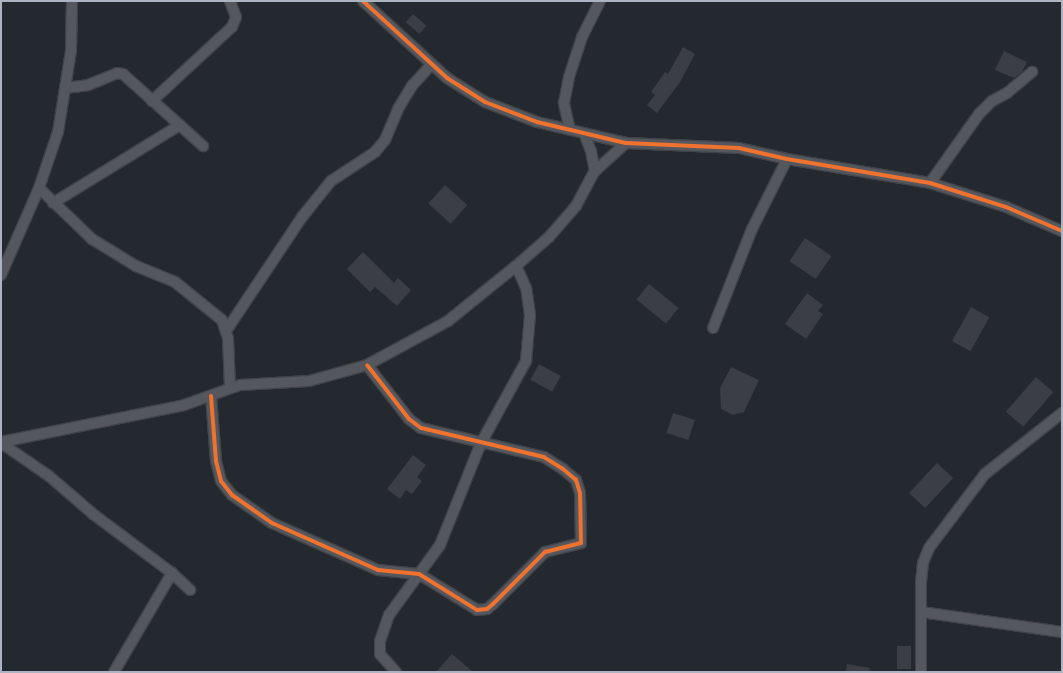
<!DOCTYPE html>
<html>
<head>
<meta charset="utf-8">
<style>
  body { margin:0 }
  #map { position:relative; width:1063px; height:673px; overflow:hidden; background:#24282f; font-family:"Nunito Sans",sans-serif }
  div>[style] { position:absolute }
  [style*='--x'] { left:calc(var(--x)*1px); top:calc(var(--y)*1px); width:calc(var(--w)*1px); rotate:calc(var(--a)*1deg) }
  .building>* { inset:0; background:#3b3e44; transform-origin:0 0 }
  .roads { filter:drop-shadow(1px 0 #404348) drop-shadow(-1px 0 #404348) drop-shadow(0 1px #404348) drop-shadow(0 -1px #404348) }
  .minor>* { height:10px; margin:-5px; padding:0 5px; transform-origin:5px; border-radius:5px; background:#54575d }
  .cycleway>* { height:4px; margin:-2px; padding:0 2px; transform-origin:2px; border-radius:2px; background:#ef722f }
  span { translate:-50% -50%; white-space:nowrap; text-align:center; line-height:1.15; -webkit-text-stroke:3.5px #191e28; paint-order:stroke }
  .frame { position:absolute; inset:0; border:2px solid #adb4c1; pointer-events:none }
</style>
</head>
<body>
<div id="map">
  <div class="building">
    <div style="left:413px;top:14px;width:18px;height:11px;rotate:41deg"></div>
    <div style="clip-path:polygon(683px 47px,695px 54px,680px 82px,657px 113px,647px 105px,655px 95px,651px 92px,665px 72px,668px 74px)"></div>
    <div style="clip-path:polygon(1004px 51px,1027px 62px,1022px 72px,1014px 78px,995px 70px)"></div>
    <div style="left:445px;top:185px;width:30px;height:25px;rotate:42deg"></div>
    <div style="left:805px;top:238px;width:32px;height:28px;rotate:34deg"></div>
    <div style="clip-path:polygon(363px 252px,394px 283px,398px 278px,411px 290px,397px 306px,375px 287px,370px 292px,347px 269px)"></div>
    <div style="left:649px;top:284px;width:38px;height:20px;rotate:39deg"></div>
    <div style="clip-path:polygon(807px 293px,823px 305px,818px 311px,823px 314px,806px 339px,785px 324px)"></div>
    <div style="left:971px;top:307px;width:21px;height:39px;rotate:29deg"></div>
    <div style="left:539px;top:364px;width:25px;height:18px;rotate:29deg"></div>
    <div style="clip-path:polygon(731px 367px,759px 380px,744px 412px,733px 415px,721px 409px,720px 388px)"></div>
    <div style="left:1036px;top:377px;width:23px;height:46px;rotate:41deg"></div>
    <div style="left:673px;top:413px;width:23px;height:21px;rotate:18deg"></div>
    <div style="clip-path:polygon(413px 455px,426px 465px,417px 477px,422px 481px,412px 494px,406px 490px,400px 499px,387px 489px)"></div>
    <div style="left:937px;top:463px;width:22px;height:41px;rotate:43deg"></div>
    <div style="left:897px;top:646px;width:14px;height:23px"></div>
    <div style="clip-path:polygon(452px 654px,473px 672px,436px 672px)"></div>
    <div style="clip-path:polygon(847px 664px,870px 668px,869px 672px,846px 672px)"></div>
  </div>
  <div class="roads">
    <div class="minor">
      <div style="--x:363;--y:1;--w:114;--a:42.5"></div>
      <div style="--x:447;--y:78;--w:45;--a:32.3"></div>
      <div style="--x:485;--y:102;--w:56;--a:21"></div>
      <div style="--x:537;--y:122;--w:91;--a:13.3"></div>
      <div style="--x:626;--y:143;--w:113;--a:2.5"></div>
      <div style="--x:739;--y:148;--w:49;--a:12.9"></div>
      <div style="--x:787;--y:159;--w:145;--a:9.5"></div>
      <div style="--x:930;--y:183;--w:80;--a:17.5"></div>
      <div style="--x:1006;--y:207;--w:61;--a:23.2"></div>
      <div style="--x:65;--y:88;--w:23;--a:-7"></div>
      <div style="--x:88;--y:85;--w:31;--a:-22"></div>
      <div style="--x:117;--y:73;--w:6;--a:9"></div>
      <div style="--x:123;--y:74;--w:108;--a:42"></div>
      <div style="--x:152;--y:101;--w:109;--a:-42.8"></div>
      <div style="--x:232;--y:27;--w:11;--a:-68"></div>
      <div style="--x:236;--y:17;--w:17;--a:-111"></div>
      <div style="--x:570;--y:130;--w:28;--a:-103"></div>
      <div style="--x:564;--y:103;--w:26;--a:-79"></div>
      <div style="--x:569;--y:77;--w:42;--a:-72"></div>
      <div style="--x:582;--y:37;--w:40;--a:-63.4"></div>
      <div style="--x:584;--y:133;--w:19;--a:69"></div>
      <div style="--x:591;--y:151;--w:20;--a:79"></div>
      <div style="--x:930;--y:183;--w:85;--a:-54.6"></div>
      <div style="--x:979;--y:114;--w:18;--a:-45"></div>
      <div style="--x:992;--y:101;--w:17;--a:-28"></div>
      <div style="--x:1007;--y:93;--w:33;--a:-40"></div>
      <div style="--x:39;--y:188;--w:74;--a:43.9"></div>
      <div style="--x:92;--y:239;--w:52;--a:31.5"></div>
      <div style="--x:136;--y:266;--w:42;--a:22.3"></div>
      <div style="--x:175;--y:282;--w:60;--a:39"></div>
      <div style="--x:222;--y:320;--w:20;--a:72"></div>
      <div style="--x:228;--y:339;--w:48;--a:87.6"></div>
      <div style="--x:53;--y:203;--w:149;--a:-31.6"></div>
      <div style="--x:1;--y:275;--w:95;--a:-66.4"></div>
      <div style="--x:39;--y:188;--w:59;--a:-71.3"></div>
      <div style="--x:58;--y:132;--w:82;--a:-80.9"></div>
      <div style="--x:71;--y:51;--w:50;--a:-88.9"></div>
      <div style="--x:713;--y:328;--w:106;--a:-68.5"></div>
      <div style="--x:752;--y:229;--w:78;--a:-63.4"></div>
      <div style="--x:226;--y:331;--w:137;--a:-56.3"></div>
      <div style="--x:302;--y:217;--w:46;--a:-51.1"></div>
      <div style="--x:331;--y:181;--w:53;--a:-33.4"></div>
      <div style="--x:375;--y:152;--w:16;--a:-50"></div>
      <div style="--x:385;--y:140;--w:34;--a:-67"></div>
      <div style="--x:398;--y:109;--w:27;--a:-59"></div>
      <div style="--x:412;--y:86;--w:28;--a:-48"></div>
      <div style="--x:211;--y:396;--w:65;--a:85.6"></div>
      <div style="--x:216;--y:461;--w:21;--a:76"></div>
      <div style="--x:221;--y:481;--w:18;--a:52"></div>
      <div style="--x:232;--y:495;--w:49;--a:35"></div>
      <div style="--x:272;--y:523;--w:116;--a:23.9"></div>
      <div style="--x:378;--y:570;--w:41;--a:5.6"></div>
      <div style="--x:419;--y:574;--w:68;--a:31.8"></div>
      <div style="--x:477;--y:610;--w:10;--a:-6"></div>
      <div style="--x:487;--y:609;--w:8;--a:-40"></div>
      <div style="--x:493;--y:604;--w:74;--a:-45"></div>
      <div style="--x:545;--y:552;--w:37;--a:-14"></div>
      <div style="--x:581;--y:543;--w:50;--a:-91.1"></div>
      <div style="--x:580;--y:493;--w:14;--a:-107"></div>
      <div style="--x:576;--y:480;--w:17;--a:-140"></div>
      <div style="--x:563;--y:469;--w:22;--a:-148"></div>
      <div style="--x:544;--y:457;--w:126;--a:-166.7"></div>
      <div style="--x:421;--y:428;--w:15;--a:-143"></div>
      <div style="--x:409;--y:419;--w:68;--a:-127.9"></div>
      <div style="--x:1;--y:442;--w:187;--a:-11.4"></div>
      <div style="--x:184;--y:405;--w:59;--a:-19.7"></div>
      <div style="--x:240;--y:385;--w:69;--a:-3.3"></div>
      <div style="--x:309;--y:381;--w:60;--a:-15.4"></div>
      <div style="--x:367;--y:365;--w:92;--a:-28.5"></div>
      <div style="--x:448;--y:321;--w:87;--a:-39"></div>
      <div style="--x:516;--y:266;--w:44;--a:-41.3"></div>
      <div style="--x:549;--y:237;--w:41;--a:-48.9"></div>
      <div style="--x:576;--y:206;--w:40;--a:-62"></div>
      <div style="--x:595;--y:171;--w:42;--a:-42.1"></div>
      <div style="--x:1;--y:443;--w:58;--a:34.5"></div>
      <div style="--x:49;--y:476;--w:58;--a:40.8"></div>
      <div style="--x:93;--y:514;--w:99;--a:36.8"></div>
      <div style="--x:172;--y:573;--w:25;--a:43"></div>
      <div style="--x:921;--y:612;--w:142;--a:8.1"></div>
      <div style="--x:114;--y:672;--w:115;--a:-59.6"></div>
      <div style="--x:396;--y:672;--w:24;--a:-132"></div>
      <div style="--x:380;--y:654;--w:13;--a:-90"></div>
      <div style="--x:380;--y:641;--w:28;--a:-71"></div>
      <div style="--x:389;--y:615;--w:87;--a:-53.9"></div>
      <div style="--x:440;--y:545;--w:110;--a:-68.1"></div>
      <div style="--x:481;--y:443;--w:94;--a:-61.2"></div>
      <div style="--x:526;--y:361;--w:46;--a:-85"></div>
      <div style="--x:530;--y:315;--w:27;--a:-98"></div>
      <div style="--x:526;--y:288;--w:24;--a:-114"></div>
      <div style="--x:921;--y:672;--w:90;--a:-90"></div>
      <div style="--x:921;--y:582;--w:19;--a:-84"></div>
      <div style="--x:923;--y:563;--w:16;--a:-68"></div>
      <div style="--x:929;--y:548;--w:93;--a:-52.9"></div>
      <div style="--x:985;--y:474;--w:98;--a:-38.4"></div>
    </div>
  </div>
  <div class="cycleway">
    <div style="--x:363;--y:1;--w:114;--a:42.5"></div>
    <div style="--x:447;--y:78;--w:45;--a:32.3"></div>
    <div style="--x:485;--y:102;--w:56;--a:21"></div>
    <div style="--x:537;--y:122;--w:91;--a:13.3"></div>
    <div style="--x:626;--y:143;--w:113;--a:2.5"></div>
    <div style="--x:739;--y:148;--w:49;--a:12.9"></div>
    <div style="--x:787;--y:159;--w:145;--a:9.5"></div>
    <div style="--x:930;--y:183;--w:80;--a:17.5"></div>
    <div style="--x:1006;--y:207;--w:61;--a:23.2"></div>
    <div style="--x:211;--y:396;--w:65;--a:85.6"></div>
    <div style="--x:216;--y:461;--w:21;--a:76"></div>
    <div style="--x:221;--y:481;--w:18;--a:52"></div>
    <div style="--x:232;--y:495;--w:49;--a:35"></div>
    <div style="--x:272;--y:523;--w:116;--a:23.9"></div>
    <div style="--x:378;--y:570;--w:41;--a:5.6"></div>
    <div style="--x:419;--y:574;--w:68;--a:31.8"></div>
    <div style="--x:477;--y:610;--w:10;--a:-6"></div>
    <div style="--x:487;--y:609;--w:8;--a:-40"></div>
    <div style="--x:493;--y:604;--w:74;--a:-45"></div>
    <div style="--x:545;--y:552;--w:37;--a:-14"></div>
    <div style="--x:581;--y:543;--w:50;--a:-91.1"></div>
    <div style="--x:580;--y:493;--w:14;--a:-107"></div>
    <div style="--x:576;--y:480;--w:17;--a:-140"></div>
    <div style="--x:563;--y:469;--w:22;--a:-148"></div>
    <div style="--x:544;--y:457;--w:126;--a:-166.7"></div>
    <div style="--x:421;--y:428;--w:15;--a:-143"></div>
    <div style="--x:409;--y:419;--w:68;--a:-127.9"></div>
  </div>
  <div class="frame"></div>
</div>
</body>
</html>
